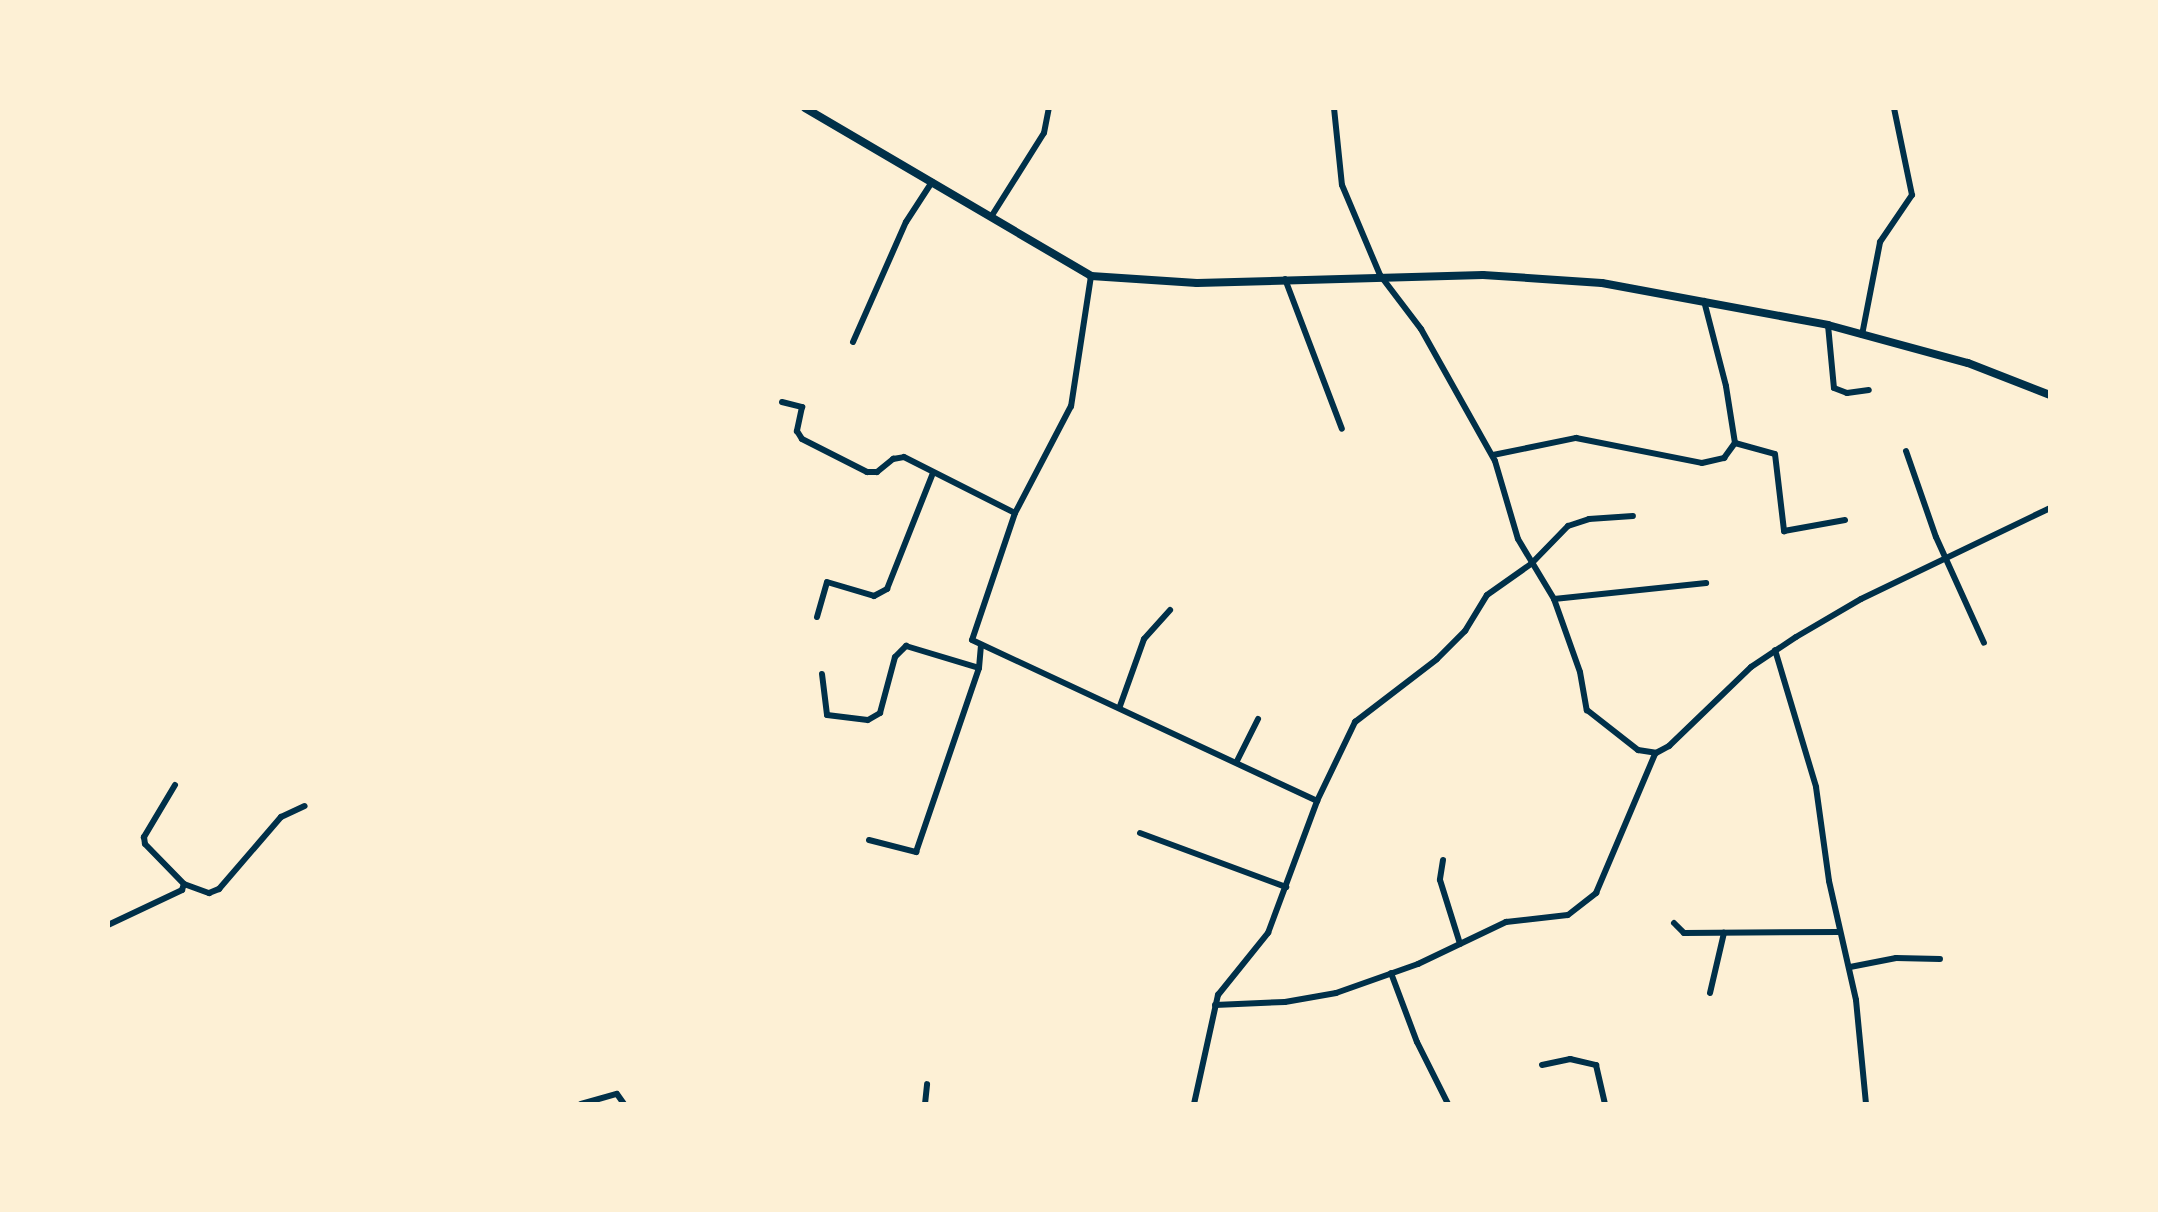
<!DOCTYPE html>
<html>
<head>
<meta charset="utf-8">
<style>
  body { margin:0 }
  #map { position:relative; width:2158px; height:1212px; overflow:hidden; background:#fdf0d5; font-family:Jost,sans-serif }
  div>[style] { position:absolute }
  [style*='--x'] { left:calc(var(--x)*1px); top:calc(var(--y)*1px); width:calc(var(--w)*1px); rotate:calc(var(--a)*1deg) }
  .minor>* { height:6px; margin:-3px; padding:0 3px; transform-origin:3px; border-radius:3px; background:#003049 }
  .tertiary>* { height:8px; margin:-4px; padding:0 4px; transform-origin:4px; border-radius:4px; background:#003049 }
  span { translate:-50% -50%; white-space:nowrap; text-align:center; line-height:1.15; -webkit-text-stroke:10px #fdf0d5; paint-order:stroke }
  .frame { position:absolute; inset:0; border:110px solid #fdf0d5; pointer-events:none }
</style>
</head>
<body>
<div id="map">
  <div class="minor">
    <div style="--x:1334;--y:108;--w:77;--a:84.1"></div>
    <div style="--x:1342;--y:185;--w:98;--a:67.1"></div>
    <div style="--x:1380;--y:275;--w:68;--a:52.8"></div>
    <div style="--x:1421;--y:329;--w:151;--a:60.7"></div>
    <div style="--x:1495;--y:461;--w:81;--a:73.6"></div>
    <div style="--x:1518;--y:539;--w:70;--a:59"></div>
    <div style="--x:1554;--y:599;--w:77;--a:70.4"></div>
    <div style="--x:1580;--y:672;--w:39;--a:80"></div>
    <div style="--x:1587;--y:710;--w:65;--a:38.1"></div>
    <div style="--x:1638;--y:750;--w:18;--a:9"></div>
    <div style="--x:1656;--y:753;--w:15;--a:-28"></div>
    <div style="--x:1669;--y:746;--w:114;--a:-43.9"></div>
    <div style="--x:1751;--y:667;--w:54;--a:-33.7"></div>
    <div style="--x:1796;--y:637;--w:75;--a:-30.3"></div>
    <div style="--x:1861;--y:599;--w:210;--a:-25.7"></div>
    <div style="--x:991;--y:217;--w:99;--a:-57.8"></div>
    <div style="--x:1044;--y:133;--w:25;--a:-79"></div>
    <div style="--x:1091;--y:276;--w:132;--a:98.7"></div>
    <div style="--x:1071;--y:406;--w:121;--a:117.6"></div>
    <div style="--x:1015;--y:513;--w:134;--a:108.7"></div>
    <div style="--x:972;--y:640;--w:381;--a:25"></div>
    <div style="--x:1285;--y:279;--w:160;--a:69.2"></div>
    <div style="--x:1828;--y:325;--w:63;--a:84.6"></div>
    <div style="--x:1834;--y:388;--w:14;--a:21"></div>
    <div style="--x:1847;--y:393;--w:22;--a:-8"></div>
    <div style="--x:1862;--y:335;--w:95;--a:-79"></div>
    <div style="--x:1880;--y:242;--w:57;--a:-55.8"></div>
    <div style="--x:1912;--y:195;--w:89;--a:-101.7"></div>
    <div style="--x:853;--y:342;--w:131;--a:-66.2"></div>
    <div style="--x:906;--y:222;--w:48;--a:-57"></div>
    <div style="--x:782;--y:402;--w:21;--a:14"></div>
    <div style="--x:802;--y:407;--w:25;--a:102"></div>
    <div style="--x:797;--y:431;--w:9;--a:58"></div>
    <div style="--x:802;--y:439;--w:73;--a:26.9"></div>
    <div style="--x:867;--y:472;--w:10;--a:0"></div>
    <div style="--x:877;--y:472;--w:21;--a:-39"></div>
    <div style="--x:893;--y:459;--w:11;--a:-10"></div>
    <div style="--x:904;--y:457;--w:124;--a:26.8"></div>
    <div style="--x:1735;--y:443;--w:41;--a:15.4"></div>
    <div style="--x:1775;--y:454;--w:78;--a:83.3"></div>
    <div style="--x:1784;--y:531;--w:62;--a:-10.2"></div>
    <div style="--x:1906;--y:451;--w:91;--a:70.8"></div>
    <div style="--x:1936;--y:537;--w:116;--a:65.6"></div>
    <div style="--x:1493;--y:455;--w:85;--a:-11.6"></div>
    <div style="--x:1576;--y:438;--w:128;--a:11.2"></div>
    <div style="--x:1702;--y:463;--w:23;--a:-13"></div>
    <div style="--x:1724;--y:458;--w:19;--a:-54"></div>
    <div style="--x:1735;--y:443;--w:58;--a:-99"></div>
    <div style="--x:1726;--y:386;--w:88;--a:-104.5"></div>
    <div style="--x:1554;--y:599;--w:153;--a:-6"></div>
    <div style="--x:817;--y:617;--w:36;--a:-74"></div>
    <div style="--x:827;--y:582;--w:49;--a:16.6"></div>
    <div style="--x:874;--y:596;--w:15;--a:-28"></div>
    <div style="--x:887;--y:589;--w:125;--a:-68.4"></div>
    <div style="--x:1775;--y:650;--w:143;--a:73.3"></div>
    <div style="--x:1816;--y:787;--w:95;--a:82.1"></div>
    <div style="--x:1829;--y:881;--w:122;--a:77.2"></div>
    <div style="--x:1856;--y:1000;--w:104;--a:84.5"></div>
    <div style="--x:822;--y:674;--w:41;--a:83"></div>
    <div style="--x:827;--y:715;--w:41;--a:7"></div>
    <div style="--x:868;--y:720;--w:14;--a:-30"></div>
    <div style="--x:880;--y:713;--w:58;--a:-75"></div>
    <div style="--x:895;--y:657;--w:16;--a:-45"></div>
    <div style="--x:906;--y:646;--w:76;--a:16.8"></div>
    <div style="--x:1120;--y:706;--w:71;--a:-70.3"></div>
    <div style="--x:1144;--y:639;--w:39;--a:-48"></div>
    <div style="--x:1237;--y:761;--w:47;--a:-63.4"></div>
    <div style="--x:175;--y:785;--w:61;--a:120.8"></div>
    <div style="--x:144;--y:837;--w:7;--a:82"></div>
    <div style="--x:145;--y:844;--w:56;--a:45.7"></div>
    <div style="--x:184;--y:884;--w:27;--a:20"></div>
    <div style="--x:209;--y:893;--w:11;--a:-22"></div>
    <div style="--x:219;--y:889;--w:95;--a:-49.3"></div>
    <div style="--x:281;--y:817;--w:26;--a:-25"></div>
    <div style="--x:1140;--y:833;--w:156;--a:20.3"></div>
    <div style="--x:869;--y:840;--w:49;--a:14.3"></div>
    <div style="--x:916;--y:852;--w:194;--a:-71.1"></div>
    <div style="--x:979;--y:668;--w:23;--a:-85"></div>
    <div style="--x:1443;--y:860;--w:20;--a:99"></div>
    <div style="--x:1440;--y:880;--w:67;--a:72.6"></div>
    <div style="--x:1674;--y:923;--w:14;--a:45"></div>
    <div style="--x:1684;--y:933;--w:156;--a:-0.4"></div>
    <div style="--x:108;--y:925;--w:82;--a:-25.3"></div>
    <div style="--x:182;--y:890;--w:6;--a:-72"></div>
    <div style="--x:1850;--y:967;--w:47;--a:-11.1"></div>
    <div style="--x:1896;--y:958;--w:44;--a:1.3"></div>
    <div style="--x:1391;--y:973;--w:74;--a:69.4"></div>
    <div style="--x:1417;--y:1042;--w:69;--a:63.4"></div>
    <div style="--x:1710;--y:993;--w:62;--a:-76.9"></div>
    <div style="--x:1215;--y:1005;--w:70;--a:-2.5"></div>
    <div style="--x:1285;--y:1002;--w:52;--a:-10"></div>
    <div style="--x:1336;--y:993;--w:87;--a:-19.5"></div>
    <div style="--x:1418;--y:964;--w:98;--a:-25.5"></div>
    <div style="--x:1506;--y:922;--w:62;--a:-6.4"></div>
    <div style="--x:1568;--y:915;--w:36;--a:-38"></div>
    <div style="--x:1596;--y:893;--w:151;--a:-67"></div>
    <div style="--x:1542;--y:1065;--w:29;--a:-12"></div>
    <div style="--x:1570;--y:1059;--w:27;--a:13"></div>
    <div style="--x:1596;--y:1065;--w:40;--a:77"></div>
    <div style="--x:581;--y:1104;--w:37;--a:-16"></div>
    <div style="--x:617;--y:1094;--w:12;--a:55"></div>
    <div style="--x:925;--y:1104;--w:20;--a:-84"></div>
    <div style="--x:1194;--y:1104;--w:112;--a:-77.6"></div>
    <div style="--x:1218;--y:995;--w:80;--a:-51.1"></div>
    <div style="--x:1268;--y:933;--w:141;--a:-69.6"></div>
    <div style="--x:1317;--y:801;--w:88;--a:-64.3"></div>
    <div style="--x:1355;--y:722;--w:103;--a:-37.5"></div>
    <div style="--x:1437;--y:659;--w:40;--a:-45"></div>
    <div style="--x:1465;--y:631;--w:42;--a:-58.6"></div>
    <div style="--x:1487;--y:595;--w:54;--a:-35.2"></div>
    <div style="--x:1531;--y:564;--w:53;--a:-45.8"></div>
    <div style="--x:1568;--y:526;--w:22;--a:-18"></div>
    <div style="--x:1589;--y:519;--w:44;--a:-3.9"></div>
  </div>
  <div class="tertiary">
    <div style="--x:805;--y:108;--w:332;--a:30.4"></div>
    <div style="--x:1091;--y:276;--w:106;--a:3.8"></div>
    <div style="--x:1197;--y:283;--w:286;--a:-1.6"></div>
    <div style="--x:1483;--y:275;--w:119;--a:3.8"></div>
    <div style="--x:1602;--y:283;--w:230;--a:10.5"></div>
    <div style="--x:1828;--y:325;--w:145;--a:15.2"></div>
    <div style="--x:1968;--y:363;--w:88;--a:21.3"></div>
  </div>
  <div class="frame"></div>
</div>
</body>
</html>
